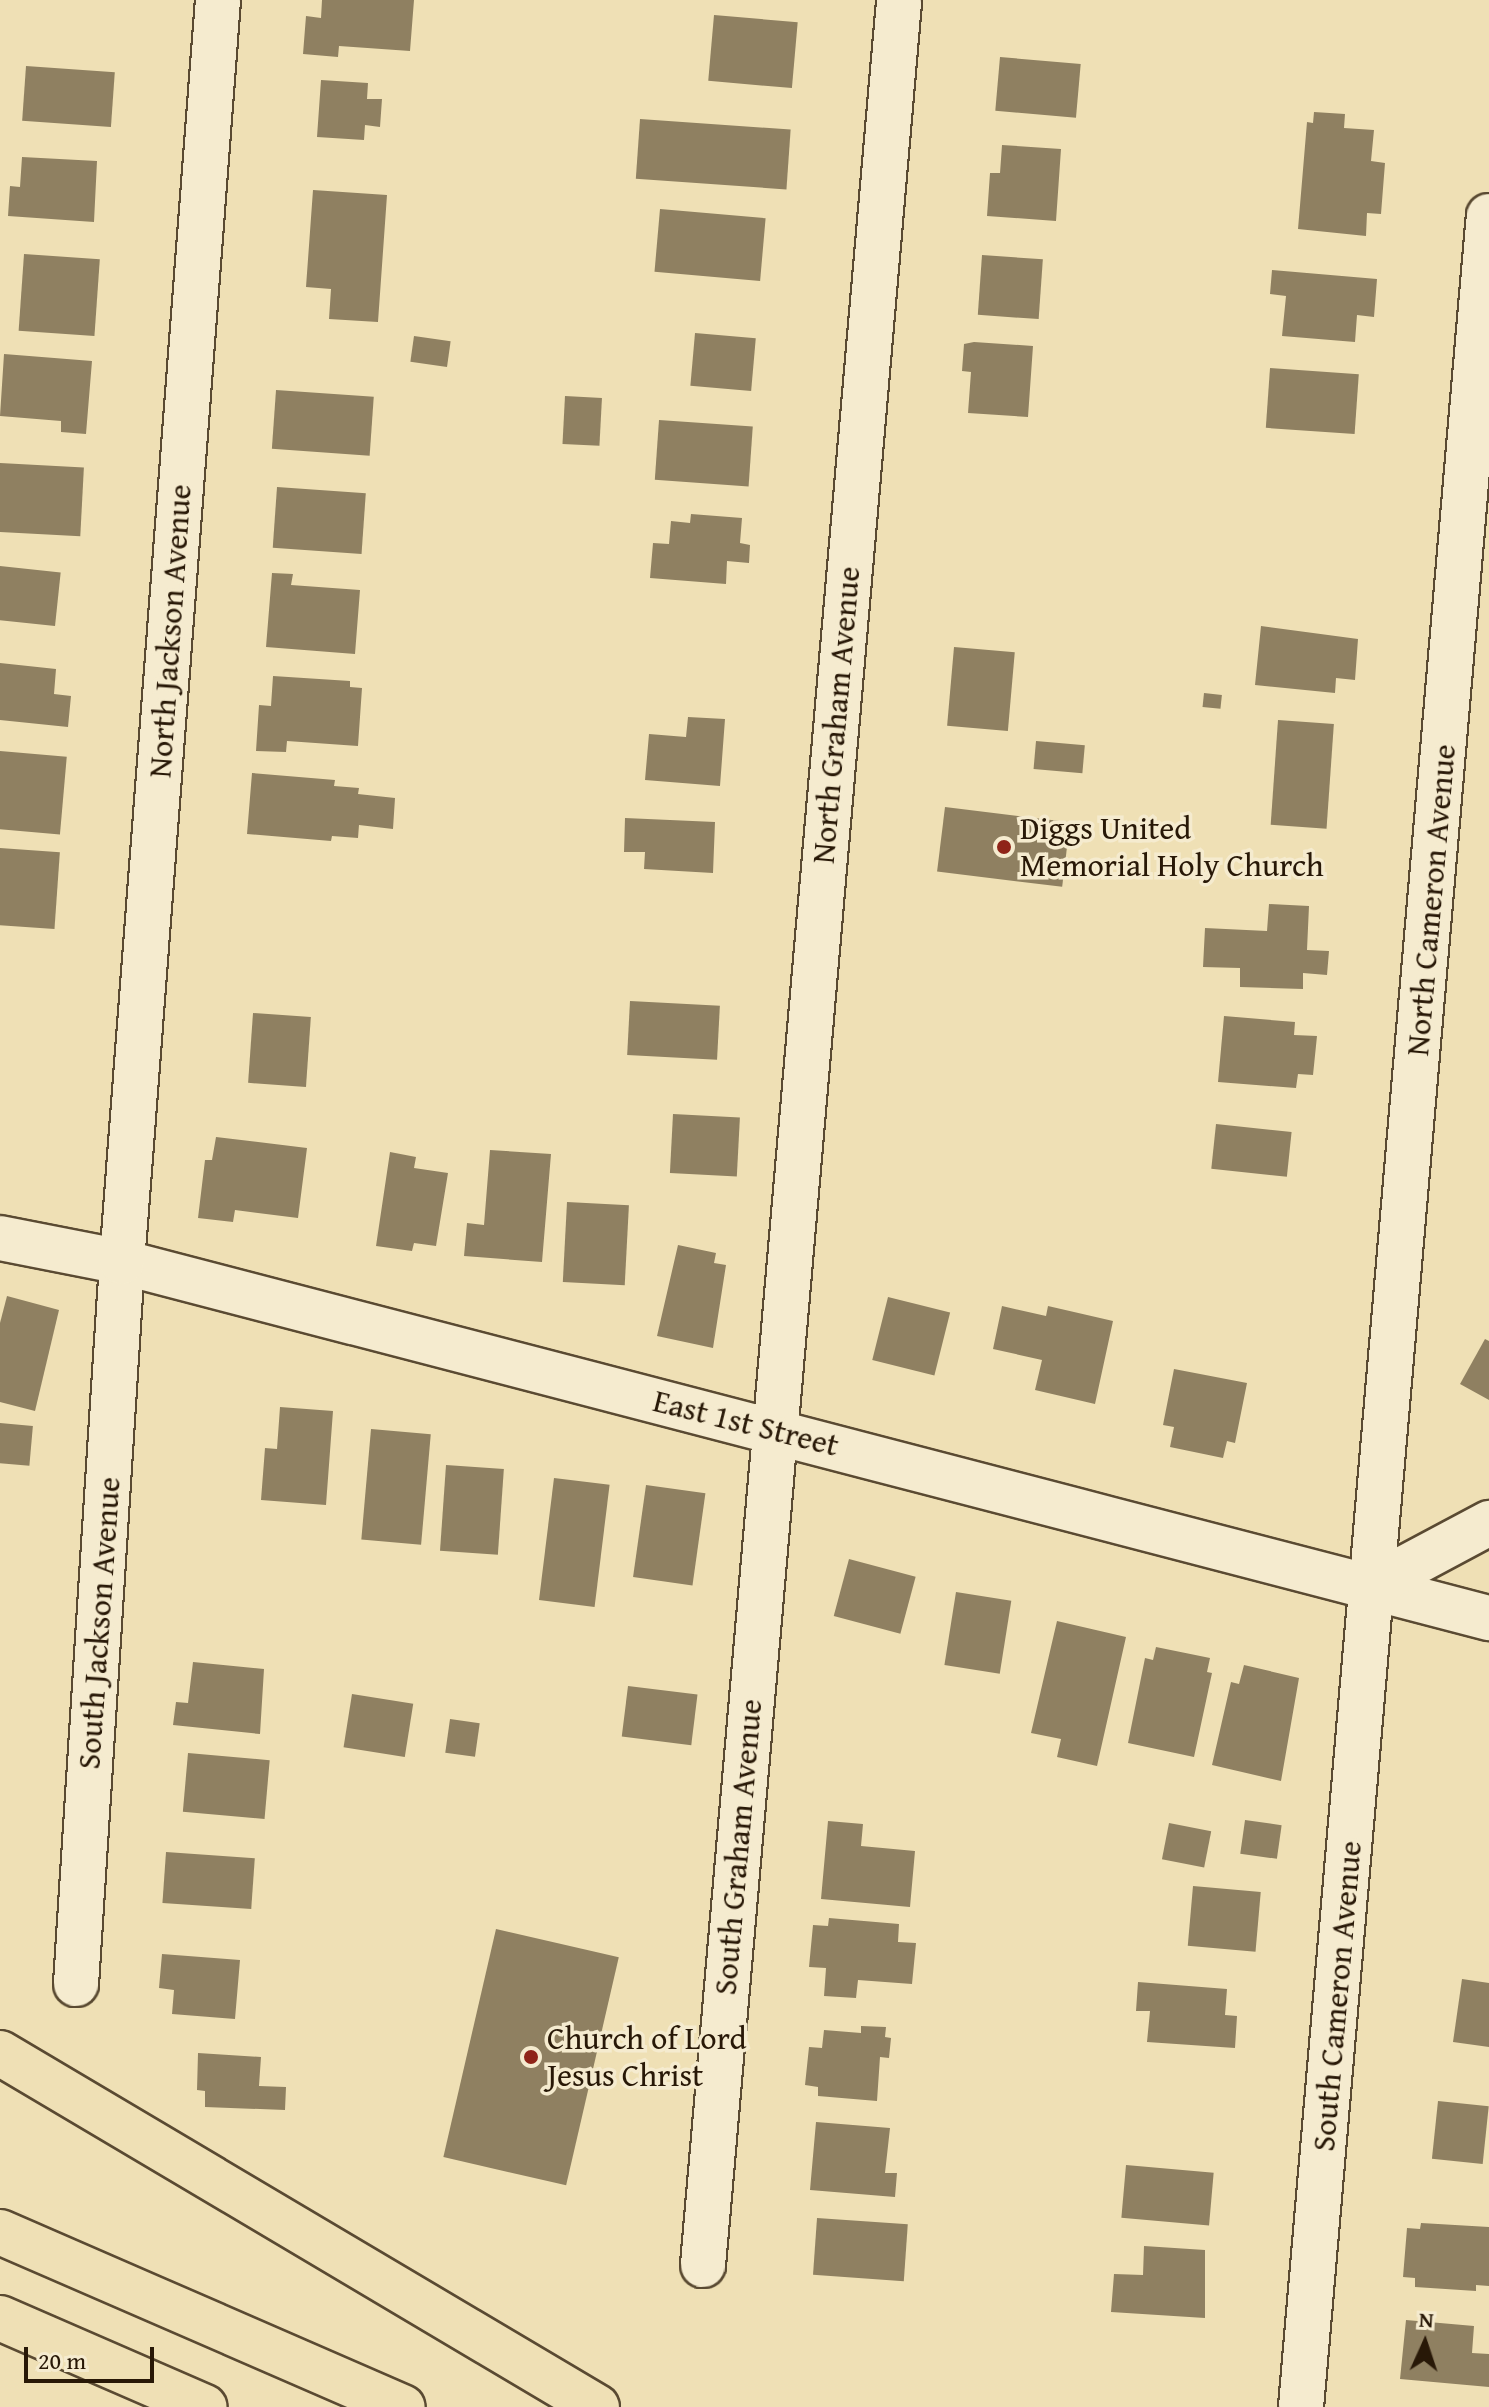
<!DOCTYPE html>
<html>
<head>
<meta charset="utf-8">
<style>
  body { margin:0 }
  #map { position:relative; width:1489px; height:2407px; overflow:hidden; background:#efe0b5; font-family:"Gentium Book Plus",serif }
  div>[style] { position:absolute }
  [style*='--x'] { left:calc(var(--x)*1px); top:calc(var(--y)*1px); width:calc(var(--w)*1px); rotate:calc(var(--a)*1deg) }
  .building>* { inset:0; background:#8f8061; transform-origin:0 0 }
  .roads { filter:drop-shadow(2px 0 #5a4a32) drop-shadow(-2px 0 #5a4a32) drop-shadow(0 2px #5a4a32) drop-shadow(0 -2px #5a4a32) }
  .minor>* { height:44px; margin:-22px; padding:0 22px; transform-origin:22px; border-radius:22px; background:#f5ebcf }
  .motorway>* { height:44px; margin:-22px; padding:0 22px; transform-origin:22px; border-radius:22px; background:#efe0b5 }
  .dots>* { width:22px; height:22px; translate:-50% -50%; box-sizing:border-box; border:4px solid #f5ebcf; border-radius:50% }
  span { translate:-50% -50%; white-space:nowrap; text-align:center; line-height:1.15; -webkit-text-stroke:7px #f5ebcf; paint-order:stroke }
  .street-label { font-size:32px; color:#281807 }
  .poi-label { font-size:32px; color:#281807 }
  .left { translate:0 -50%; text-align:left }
  .north { position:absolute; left:1385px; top:2303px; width:80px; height:80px; -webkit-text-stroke:6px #f5ebcf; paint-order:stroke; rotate:3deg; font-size:22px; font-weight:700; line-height:32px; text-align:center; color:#281807 }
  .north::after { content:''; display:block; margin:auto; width:28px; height:36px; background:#281807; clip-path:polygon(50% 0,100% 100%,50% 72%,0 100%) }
  .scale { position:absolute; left:24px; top:2347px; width:130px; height:36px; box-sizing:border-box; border:4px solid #281807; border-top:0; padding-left:10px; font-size:24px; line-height:28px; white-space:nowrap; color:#281807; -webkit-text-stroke:6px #f5ebcf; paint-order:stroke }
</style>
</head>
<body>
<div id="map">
  <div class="building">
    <div style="clip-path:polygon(322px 0,414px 0,410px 51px,339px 46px,338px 57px,303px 54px,306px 16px,321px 18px)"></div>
    <div style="left:714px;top:15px;width:84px;height:66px;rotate:5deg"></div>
    <div style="left:1000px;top:57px;width:81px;height:54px;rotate:5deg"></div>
    <div style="left:26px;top:66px;width:89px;height:55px;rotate:4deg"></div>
    <div style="clip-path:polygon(321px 80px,368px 83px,367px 99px,382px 99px,380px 127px,365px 125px,364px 140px,317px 137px)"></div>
    <div style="clip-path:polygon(1314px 112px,1345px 114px,1344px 128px,1374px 130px,1371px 161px,1385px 163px,1381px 214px,1367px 213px,1366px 236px,1298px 229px,1307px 122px,1313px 123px)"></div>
    <div style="left:640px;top:119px;width:151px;height:60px;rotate:4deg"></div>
    <div style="clip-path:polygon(1002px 145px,1061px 149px,1056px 221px,987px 216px,990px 173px,1000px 173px)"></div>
    <div style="clip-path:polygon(22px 157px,97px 161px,94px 222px,8px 216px,10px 186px,20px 187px)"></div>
    <div style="clip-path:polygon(313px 190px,387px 195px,378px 322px,329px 319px,331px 289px,306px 287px)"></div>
    <div style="left:660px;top:209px;width:106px;height:63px;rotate:5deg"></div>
    <div style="left:24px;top:254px;width:76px;height:77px;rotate:4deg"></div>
    <div style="left:982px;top:255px;width:61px;height:60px;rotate:4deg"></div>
    <div style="clip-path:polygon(1272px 270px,1377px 279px,1374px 317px,1357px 315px,1355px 342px,1282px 336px,1286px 296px,1270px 294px)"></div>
    <div style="left:695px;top:333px;width:61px;height:53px;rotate:5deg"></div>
    <div style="left:414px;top:336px;width:37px;height:26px;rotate:8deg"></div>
    <div style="clip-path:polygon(974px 342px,1033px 346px,1028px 417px,968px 413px,971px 372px,962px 371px,964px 344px)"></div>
    <div style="clip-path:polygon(4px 354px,92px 361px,86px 434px,61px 432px,61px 421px,0 416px)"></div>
    <div style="left:1270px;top:368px;width:89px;height:60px;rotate:4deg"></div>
    <div style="left:276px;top:390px;width:98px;height:59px;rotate:4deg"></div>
    <div style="left:565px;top:396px;width:37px;height:48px;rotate:3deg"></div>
    <div style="left:659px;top:420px;width:94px;height:60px;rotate:4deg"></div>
    <div style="left:0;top:463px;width:84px;height:69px;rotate:3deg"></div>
    <div style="left:277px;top:487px;width:89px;height:61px;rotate:4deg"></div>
    <div style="clip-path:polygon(691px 514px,742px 518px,740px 543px,750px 545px,749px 563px,727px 561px,726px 584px,650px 578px,653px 543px,669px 544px,671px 521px,690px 523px)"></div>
    <div style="left:0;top:566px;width:61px;height:54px;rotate:6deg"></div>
    <div style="clip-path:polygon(272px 573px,293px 574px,291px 585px,360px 590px,355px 654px,266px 647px)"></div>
    <div style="clip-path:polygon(1261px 626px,1358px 639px,1355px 680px,1336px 678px,1335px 693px,1255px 685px)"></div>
    <div style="left:954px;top:647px;width:61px;height:79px;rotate:5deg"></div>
    <div style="clip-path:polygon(0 663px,56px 669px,54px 694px,71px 696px,68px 727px,0 720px)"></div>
    <div style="clip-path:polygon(273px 676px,350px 681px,350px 687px,362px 688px,358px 746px,287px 741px,286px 752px,256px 751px,259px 705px,271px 706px)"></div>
    <div style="left:1204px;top:693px;width:18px;height:14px;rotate:6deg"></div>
    <div style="clip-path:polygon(688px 717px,725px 719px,720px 786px,645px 780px,649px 734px,686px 737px)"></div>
    <div style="left:1278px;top:720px;width:56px;height:105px;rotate:4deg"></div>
    <div style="left:1036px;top:741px;width:49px;height:28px;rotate:5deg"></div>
    <div style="left:0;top:751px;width:67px;height:78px;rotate:5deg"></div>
    <div style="clip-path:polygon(252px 773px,335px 780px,334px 786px,359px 788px,358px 794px,395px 798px,393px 829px,359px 825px,358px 838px,332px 836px,331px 841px,247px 834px)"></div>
    <div style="left:945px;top:807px;width:126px;height:65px;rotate:7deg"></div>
    <div style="clip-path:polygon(625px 818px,715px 822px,713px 873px,644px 869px,645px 852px,624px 852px)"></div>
    <div style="left:0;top:848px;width:60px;height:77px;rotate:4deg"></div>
    <div style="clip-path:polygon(1269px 904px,1309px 906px,1307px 950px,1329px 951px,1327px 975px,1303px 973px,1303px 989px,1240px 987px,1240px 968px,1203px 967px,1205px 928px,1267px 931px)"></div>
    <div style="left:630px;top:1001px;width:90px;height:54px;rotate:3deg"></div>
    <div style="left:253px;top:1013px;width:58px;height:70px;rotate:4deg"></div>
    <div style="clip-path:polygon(1224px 1016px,1295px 1022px,1294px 1035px,1317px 1036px,1313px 1075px,1298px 1074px,1296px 1088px,1218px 1082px)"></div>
    <div style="left:673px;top:1114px;width:67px;height:59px;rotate:3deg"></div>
    <div style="left:1216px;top:1124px;width:76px;height:45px;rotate:6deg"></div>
    <div style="clip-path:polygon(216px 1137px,307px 1148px,298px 1218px,235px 1210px,233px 1222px,198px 1218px,205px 1160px,212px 1160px)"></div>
    <div style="clip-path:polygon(490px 1150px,551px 1154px,542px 1262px,464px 1256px,467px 1223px,484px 1225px)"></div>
    <div style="clip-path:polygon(390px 1152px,416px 1157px,414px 1168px,448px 1173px,436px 1246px,414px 1243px,412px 1251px,376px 1246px)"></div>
    <div style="left:567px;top:1202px;width:62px;height:80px;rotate:3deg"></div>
    <div style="clip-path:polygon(678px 1245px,716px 1253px,714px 1263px,726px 1265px,713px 1348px,657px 1336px)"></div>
    <div style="clip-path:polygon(7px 1296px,59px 1310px,35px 1411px,0 1402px,0 1323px)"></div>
    <div style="left:888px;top:1297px;width:64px;height:65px;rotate:14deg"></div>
    <div style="clip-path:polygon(1002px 1306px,1046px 1316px,1048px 1306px,1113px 1321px,1095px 1404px,1035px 1390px,1042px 1360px,993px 1349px)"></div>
    <div style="clip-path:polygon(1485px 1339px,1489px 1341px,1489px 1400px,1460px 1384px)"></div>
    <div style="clip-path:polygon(1174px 1369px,1247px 1383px,1235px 1443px,1227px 1441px,1223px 1458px,1170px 1447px,1174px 1427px,1163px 1425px)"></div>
    <div style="clip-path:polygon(280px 1407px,333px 1411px,326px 1505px,261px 1500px,265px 1448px,277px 1449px)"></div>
    <div style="left:0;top:1423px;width:33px;height:40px;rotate:5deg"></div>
    <div style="left:371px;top:1429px;width:60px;height:111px;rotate:5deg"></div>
    <div style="left:446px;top:1465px;width:58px;height:86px;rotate:4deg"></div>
    <div style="left:554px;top:1478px;width:56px;height:123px;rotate:7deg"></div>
    <div style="left:646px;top:1485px;width:60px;height:93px;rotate:8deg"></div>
    <div style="left:849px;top:1559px;width:69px;height:59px;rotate:15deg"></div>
    <div style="left:956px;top:1592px;width:56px;height:74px;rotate:9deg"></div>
    <div style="clip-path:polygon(1057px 1621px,1126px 1637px,1097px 1766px,1057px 1757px,1061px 1739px,1031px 1733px)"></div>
    <div style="clip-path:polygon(1156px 1647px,1210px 1658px,1207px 1672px,1212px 1673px,1194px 1757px,1128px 1743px,1145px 1658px,1153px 1660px)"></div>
    <div style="clip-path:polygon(193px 1662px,264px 1669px,260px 1734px,173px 1725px,176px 1702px,188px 1703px)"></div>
    <div style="clip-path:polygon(1244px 1665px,1299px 1678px,1281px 1781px,1212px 1765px,1231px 1682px,1239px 1684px)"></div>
    <div style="left:628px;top:1686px;width:70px;height:51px;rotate:7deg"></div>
    <div style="left:352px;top:1694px;width:62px;height:54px;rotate:9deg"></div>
    <div style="left:450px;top:1719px;width:30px;height:34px;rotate:8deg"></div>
    <div style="left:188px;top:1753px;width:82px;height:59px;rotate:5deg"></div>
    <div style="left:1245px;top:1820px;width:37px;height:34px;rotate:8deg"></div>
    <div style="clip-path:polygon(828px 1821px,863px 1824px,861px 1846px,915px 1851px,910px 1907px,821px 1899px)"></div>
    <div style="left:1169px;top:1823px;width:43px;height:37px;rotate:11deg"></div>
    <div style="left:166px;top:1852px;width:89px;height:51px;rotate:4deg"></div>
    <div style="left:1193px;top:1886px;width:68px;height:60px;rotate:5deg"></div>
    <div style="clip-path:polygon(829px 1918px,899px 1924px,898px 1942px,916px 1943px,912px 1984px,858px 1980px,856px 1998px,824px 1996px,826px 1968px,809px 1967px,813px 1925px,828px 1926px)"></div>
    <div style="left:496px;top:1929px;width:126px;height:234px;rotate:13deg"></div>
    <div style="clip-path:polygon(162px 1954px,240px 1960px,235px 2019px,172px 2014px,174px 1990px,159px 1988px)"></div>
    <div style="clip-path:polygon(1462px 1979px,1489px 1983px,1489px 2047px,1453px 2042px)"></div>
    <div style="clip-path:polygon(1138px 1982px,1227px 1989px,1225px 2015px,1237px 2016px,1235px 2048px,1147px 2042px,1150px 2011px,1136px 2011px)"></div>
    <div style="clip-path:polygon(861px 2026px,886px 2027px,885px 2037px,891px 2038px,889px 2058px,880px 2057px,877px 2101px,818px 2096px,818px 2087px,805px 2085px,809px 2047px,822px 2048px,824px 2030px,861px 2033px)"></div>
    <div style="clip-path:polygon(198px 2053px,261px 2057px,259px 2086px,286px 2087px,285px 2110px,205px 2107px,205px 2091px,197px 2090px)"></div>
    <div style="left:1438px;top:2101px;width:51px;height:58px;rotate:6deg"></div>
    <div style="clip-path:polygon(816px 2122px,890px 2128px,885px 2173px,897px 2173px,895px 2197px,810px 2190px)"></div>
    <div style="left:1126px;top:2165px;width:88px;height:53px;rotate:5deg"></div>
    <div style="left:817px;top:2218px;width:91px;height:57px;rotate:4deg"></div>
    <div style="clip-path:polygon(1421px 2223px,1489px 2227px,1489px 2286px,1476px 2285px,1476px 2291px,1415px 2287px,1415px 2278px,1403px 2277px,1407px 2228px,1420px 2229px)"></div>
    <div style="clip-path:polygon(1144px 2246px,1205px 2250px,1205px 2318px,1111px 2312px,1114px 2274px,1143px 2275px)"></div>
    <div style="clip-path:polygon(1406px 2320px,1474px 2326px,1472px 2353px,1489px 2354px,1489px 2387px,1400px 2379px)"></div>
  </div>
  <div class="roads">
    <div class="minor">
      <div style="--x:0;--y:1238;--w:124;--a:11.1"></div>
      <div style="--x:122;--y:1262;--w:1413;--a:14.6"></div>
      <div style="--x:1373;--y:1585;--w:132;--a:-28.1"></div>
      <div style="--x:76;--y:1984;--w:723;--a:-86.35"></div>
      <div style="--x:122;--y:1262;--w:1266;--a:-85.65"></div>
      <div style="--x:703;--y:2265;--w:2273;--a:-85.05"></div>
      <div style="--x:1301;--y:2407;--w:2199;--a:-85.1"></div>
    </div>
    <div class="motorway">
      <div style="--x:0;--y:2053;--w:694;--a:30.67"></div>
      <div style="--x:0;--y:2232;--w:439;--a:23.5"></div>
      <div style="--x:0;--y:2318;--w:223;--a:23.5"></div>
    </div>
  </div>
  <div class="dots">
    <div style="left:1004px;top:847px;background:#8f2418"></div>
    <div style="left:531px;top:2057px;background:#8f2418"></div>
  </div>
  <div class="street-label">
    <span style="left:170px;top:631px;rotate:-86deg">North Jackson Avenue</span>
    <span style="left:836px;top:715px;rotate:-85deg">North Graham Avenue</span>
    <span style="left:1431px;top:900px;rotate:-85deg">North Cameron Avenue</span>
    <span style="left:746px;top:1423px;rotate:14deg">East 1st Street</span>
    <span style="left:99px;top:1623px;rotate:-86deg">South Jackson Avenue</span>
    <span style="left:738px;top:1847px;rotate:-85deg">South Graham Avenue</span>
    <span style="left:1337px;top:1996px;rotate:-85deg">South Cameron Avenue</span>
  </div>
  <div class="poi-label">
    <span class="left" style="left:1020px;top:847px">Diggs United<br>Memorial Holy Church</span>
    <span class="left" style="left:547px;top:2057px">Church of Lord<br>Jesus Christ</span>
  </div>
  <div class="north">N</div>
  <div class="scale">20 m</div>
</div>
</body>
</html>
